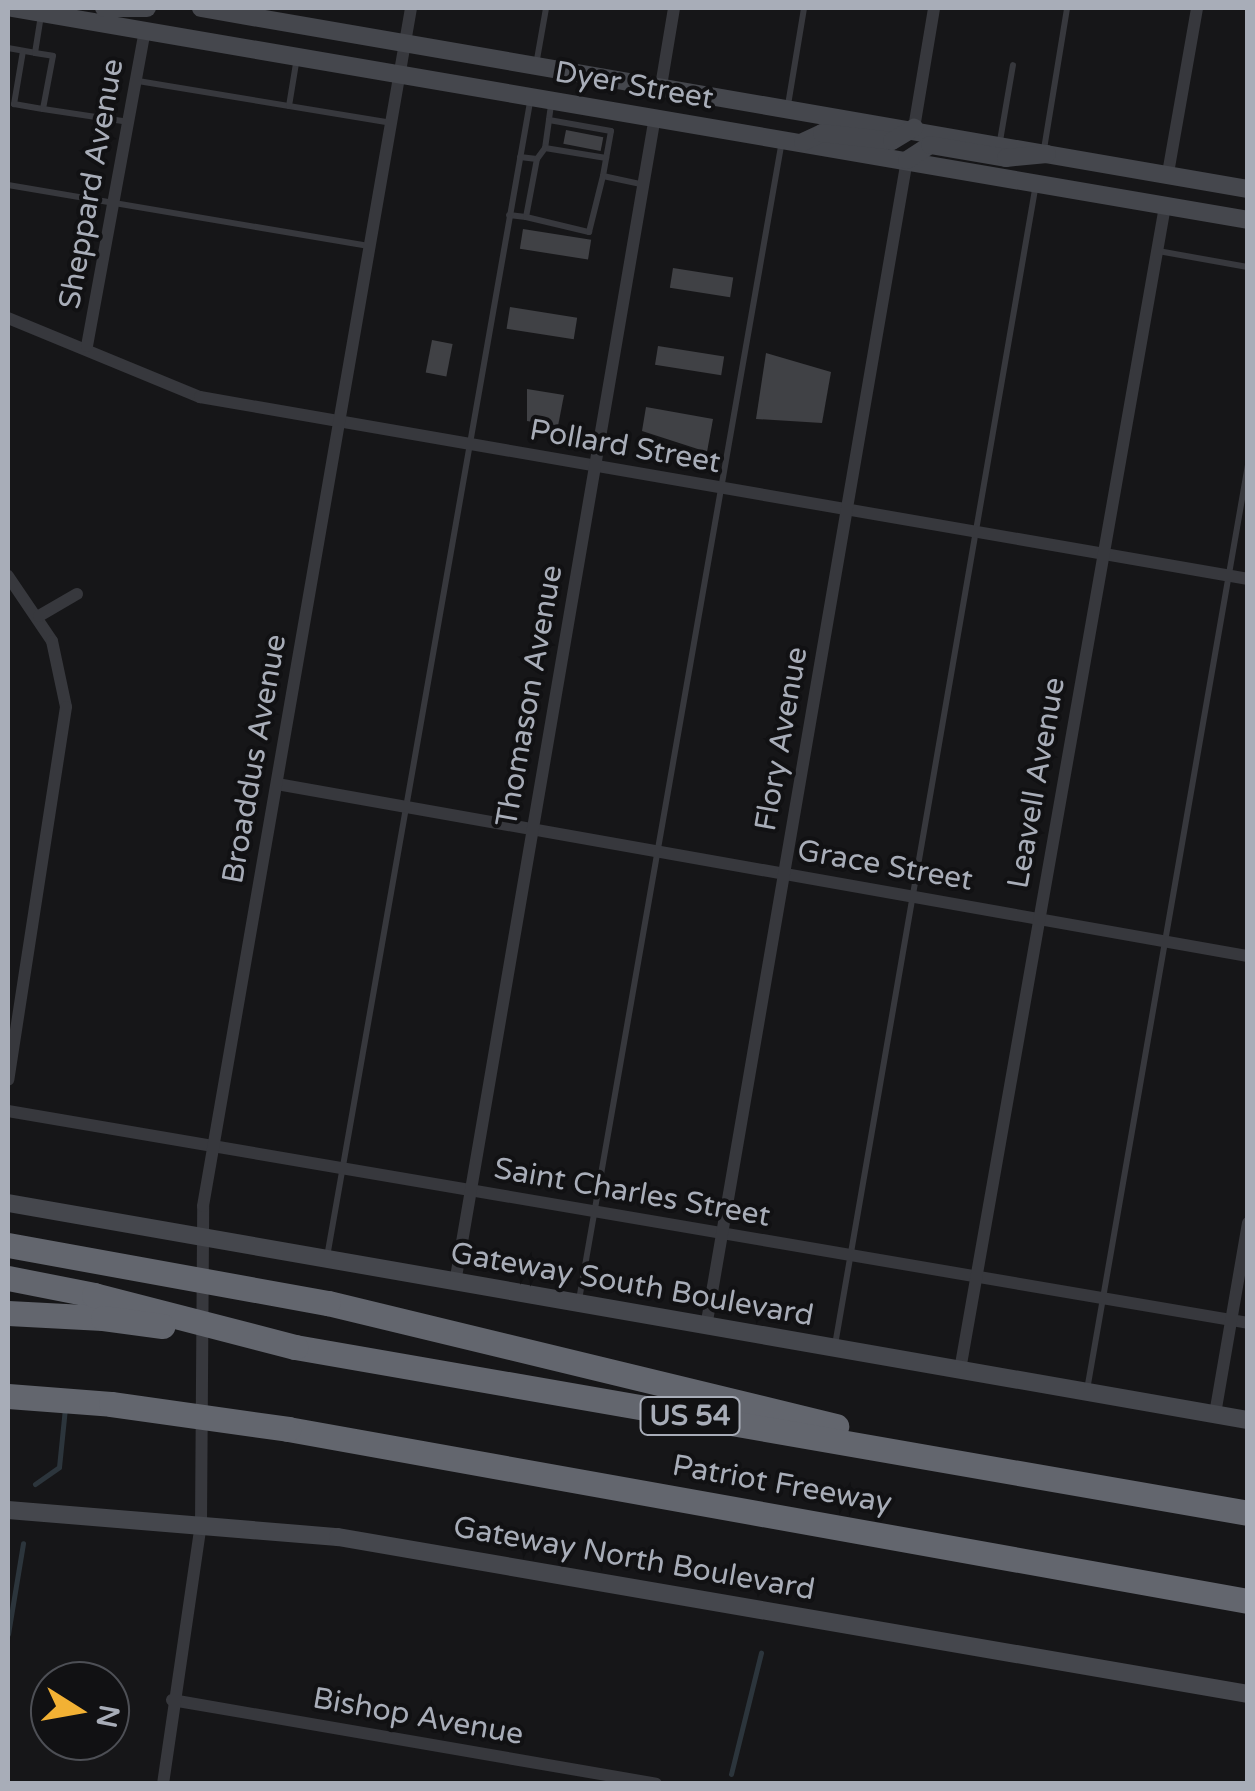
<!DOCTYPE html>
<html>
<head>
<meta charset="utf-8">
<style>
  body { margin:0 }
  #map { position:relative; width:1255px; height:1791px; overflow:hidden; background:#161618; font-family:"Varela Round",sans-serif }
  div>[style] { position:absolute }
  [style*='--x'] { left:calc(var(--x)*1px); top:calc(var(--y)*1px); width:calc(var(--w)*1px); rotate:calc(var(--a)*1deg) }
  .stream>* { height:5px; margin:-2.5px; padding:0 2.5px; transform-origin:2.5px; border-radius:2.5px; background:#2c353c }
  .building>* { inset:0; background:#404145; transform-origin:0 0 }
  .service>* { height:6px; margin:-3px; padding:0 3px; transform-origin:3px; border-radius:3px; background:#37383d }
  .minor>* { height:12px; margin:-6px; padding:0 6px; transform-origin:6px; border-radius:6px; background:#37383d }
  .secondary>* { height:18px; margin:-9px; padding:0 9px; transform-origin:9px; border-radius:9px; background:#45474d }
  .motorway>* { height:25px; margin:-12.5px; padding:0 12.5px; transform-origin:12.5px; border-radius:12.5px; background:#63666e }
  .motorway-bridge>* { height:25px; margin:-12.5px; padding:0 12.5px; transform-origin:12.5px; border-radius:12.5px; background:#63666e }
  span { translate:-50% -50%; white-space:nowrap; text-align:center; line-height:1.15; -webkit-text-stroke:8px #111113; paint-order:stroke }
  .shield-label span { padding:2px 8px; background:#111113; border:2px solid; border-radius:8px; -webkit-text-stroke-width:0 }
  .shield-label { font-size:28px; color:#a8adb8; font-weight:700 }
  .street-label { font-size:30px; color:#a8adb8 }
  .frame { position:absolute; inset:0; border:10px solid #a8adb8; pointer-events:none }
  .north { position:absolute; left:30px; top:1661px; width:100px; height:100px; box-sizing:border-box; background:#111113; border:2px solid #4d4f55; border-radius:50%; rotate:101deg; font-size:28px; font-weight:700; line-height:40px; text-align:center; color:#a8adb8 }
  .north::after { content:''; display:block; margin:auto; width:35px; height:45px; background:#f2b134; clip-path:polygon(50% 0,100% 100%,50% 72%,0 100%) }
</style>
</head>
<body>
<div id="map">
  <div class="stream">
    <div style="--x:35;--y:1484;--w:29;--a:-35"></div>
    <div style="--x:59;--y:1467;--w:59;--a:-84.2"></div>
    <div style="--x:8;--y:1634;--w:92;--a:-80.6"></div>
    <div style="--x:731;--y:1774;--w:125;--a:-76.1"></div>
  </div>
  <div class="building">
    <div style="left:566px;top:130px;width:38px;height:14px;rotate:11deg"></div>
    <div style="left:523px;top:229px;width:69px;height:20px;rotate:9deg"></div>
    <div style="left:673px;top:268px;width:61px;height:20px;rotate:9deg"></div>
    <div style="left:510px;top:307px;width:68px;height:22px;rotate:9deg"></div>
    <div style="left:432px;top:340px;width:21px;height:33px;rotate:11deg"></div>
    <div style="left:658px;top:346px;width:67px;height:19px;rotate:9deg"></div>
    <div style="clip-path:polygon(766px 353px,831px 372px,822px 423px,756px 419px)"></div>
    <div style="clip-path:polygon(527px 389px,564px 395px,558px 426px,527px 421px)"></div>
    <div style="clip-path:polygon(646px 407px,713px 419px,707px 452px,642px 431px)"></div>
  </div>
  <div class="service">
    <div style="--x:8;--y:48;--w:27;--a:10"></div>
    <div style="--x:35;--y:53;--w:36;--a:-81"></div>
    <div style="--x:23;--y:51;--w:54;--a:99.6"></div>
    <div style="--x:14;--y:104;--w:29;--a:10"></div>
    <div style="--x:35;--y:53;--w:18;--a:9"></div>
    <div style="--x:53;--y:56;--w:54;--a:100.7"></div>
    <div style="--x:43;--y:109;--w:87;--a:8.6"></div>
    <div style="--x:536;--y:65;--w:58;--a:-80"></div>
    <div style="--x:138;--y:81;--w:256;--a:9.4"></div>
    <div style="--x:551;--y:105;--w:15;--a:98"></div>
    <div style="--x:549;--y:120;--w:63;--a:10.1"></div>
    <div style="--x:611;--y:131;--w:46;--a:100.1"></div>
    <div style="--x:603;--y:176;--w:40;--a:12"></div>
    <div style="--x:788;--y:105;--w:98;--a:-80.6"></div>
    <div style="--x:289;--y:106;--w:50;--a:-80.7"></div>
    <div style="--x:549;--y:120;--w:28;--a:98"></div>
    <div style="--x:545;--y:148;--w:62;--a:9.3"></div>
    <div style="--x:1000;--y:141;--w:77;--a:-80.3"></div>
    <div style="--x:1044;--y:149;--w:143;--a:-80.7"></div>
    <div style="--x:520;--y:157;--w:17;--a:7"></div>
    <div style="--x:537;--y:159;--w:14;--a:-54"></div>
    <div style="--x:8;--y:185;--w:366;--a:9.6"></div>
    <div style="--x:509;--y:215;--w:17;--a:7"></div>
    <div style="--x:526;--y:217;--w:59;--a:-79.3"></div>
    <div style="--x:526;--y:217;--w:65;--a:13.4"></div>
    <div style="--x:589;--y:232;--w:58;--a:-76"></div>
    <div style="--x:1158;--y:251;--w:91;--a:10.1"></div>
    <div style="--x:327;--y:1257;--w:1178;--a:-80.03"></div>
    <div style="--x:579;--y:1300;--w:1178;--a:-80.07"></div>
    <div style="--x:835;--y:1345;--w:1178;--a:-80.18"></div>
    <div style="--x:1087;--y:1390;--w:939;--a:-80.13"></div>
  </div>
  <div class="minor">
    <div style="--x:661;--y:86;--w:79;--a:-80.5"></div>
    <div style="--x:914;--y:128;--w:122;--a:-80.5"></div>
    <div style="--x:1168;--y:173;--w:168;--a:-80"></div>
    <div style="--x:8;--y:318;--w:208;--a:22.4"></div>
    <div style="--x:200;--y:397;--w:1064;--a:9.85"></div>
    <div style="--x:87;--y:346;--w:320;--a:-79.6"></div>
    <div style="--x:8;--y:576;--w:78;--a:55.9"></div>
    <div style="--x:52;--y:641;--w:67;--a:78"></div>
    <div style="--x:66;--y:707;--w:377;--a:98.8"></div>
    <div style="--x:39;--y:616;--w:44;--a:-30.1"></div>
    <div style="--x:277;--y:784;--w:986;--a:10.05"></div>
    <div style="--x:8;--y:1111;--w:1258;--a:9.7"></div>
    <div style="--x:455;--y:1283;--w:1183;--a:-80.27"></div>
    <div style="--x:706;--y:1327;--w:1184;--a:-80.23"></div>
    <div style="--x:960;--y:1370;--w:1182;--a:-80.01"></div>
    <div style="--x:1215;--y:1414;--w:194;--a:-80.2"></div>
    <div style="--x:172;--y:1700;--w:491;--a:9.8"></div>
    <div style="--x:163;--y:1784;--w:264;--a:-81.7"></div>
    <div style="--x:201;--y:1523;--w:317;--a:-89.6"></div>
    <div style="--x:203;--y:1206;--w:1216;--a:-80.15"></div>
  </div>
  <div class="secondary">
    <div style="--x:12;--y:8;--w:1254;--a:9.73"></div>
    <div style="--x:104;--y:8;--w:43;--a:0"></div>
    <div style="--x:201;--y:8;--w:1063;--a:9.81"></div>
    <div style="--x:803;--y:142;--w:21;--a:-25"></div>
    <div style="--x:822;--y:133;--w:70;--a:6.5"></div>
    <div style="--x:892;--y:141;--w:26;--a:-31"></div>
    <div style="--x:907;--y:160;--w:27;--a:-33"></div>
    <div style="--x:930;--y:145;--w:77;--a:9.7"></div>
    <div style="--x:1006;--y:158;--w:41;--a:-5.6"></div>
    <div style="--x:8;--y:1203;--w:1259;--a:9.93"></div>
    <div style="--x:8;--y:1510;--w:331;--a:4.7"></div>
    <div style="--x:338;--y:1537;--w:923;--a:9.79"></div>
  </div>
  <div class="motorway">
    <div style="--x:8;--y:1278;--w:88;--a:11.2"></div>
    <div style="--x:328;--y:1303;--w:523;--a:13.61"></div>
    <div style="--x:8;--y:1313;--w:95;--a:3"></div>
    <div style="--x:295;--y:1347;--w:967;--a:9.88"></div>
    <div style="--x:8;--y:1396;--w:103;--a:4.4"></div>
    <div style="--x:288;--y:1429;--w:975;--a:10.16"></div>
  </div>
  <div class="motorway-bridge">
    <div style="--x:8;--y:1245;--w:325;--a:10.3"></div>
    <div style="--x:94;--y:1295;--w:208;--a:14.5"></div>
    <div style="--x:103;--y:1318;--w:60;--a:7.7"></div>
    <div style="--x:111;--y:1404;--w:179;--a:8"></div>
  </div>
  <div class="shield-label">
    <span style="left:690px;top:1416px">US 54</span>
  </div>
  <div class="street-label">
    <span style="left:634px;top:86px;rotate:10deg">Dyer Street</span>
    <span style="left:92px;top:184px;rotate:-80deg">Sheppard Avenue</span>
    <span style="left:625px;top:447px;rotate:10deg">Pollard Street</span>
    <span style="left:530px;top:696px;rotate:-80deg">Thomason Avenue</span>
    <span style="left:782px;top:739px;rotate:-80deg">Flory Avenue</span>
    <span style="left:255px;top:759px;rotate:-80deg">Broaddus Avenue</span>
    <span style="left:1037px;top:783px;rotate:-80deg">Leavell Avenue</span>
    <span style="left:885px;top:866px;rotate:10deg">Grace Street</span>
    <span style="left:632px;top:1193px;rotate:10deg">Saint Charles Street</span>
    <span style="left:632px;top:1285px;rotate:10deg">Gateway South Boulevard</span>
    <span style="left:782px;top:1485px;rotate:10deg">Patriot Freeway</span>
    <span style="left:634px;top:1559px;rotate:10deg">Gateway North Boulevard</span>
    <span style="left:418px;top:1717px;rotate:10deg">Bishop Avenue</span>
  </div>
  <div class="frame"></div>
  <div class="north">N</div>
</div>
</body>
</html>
